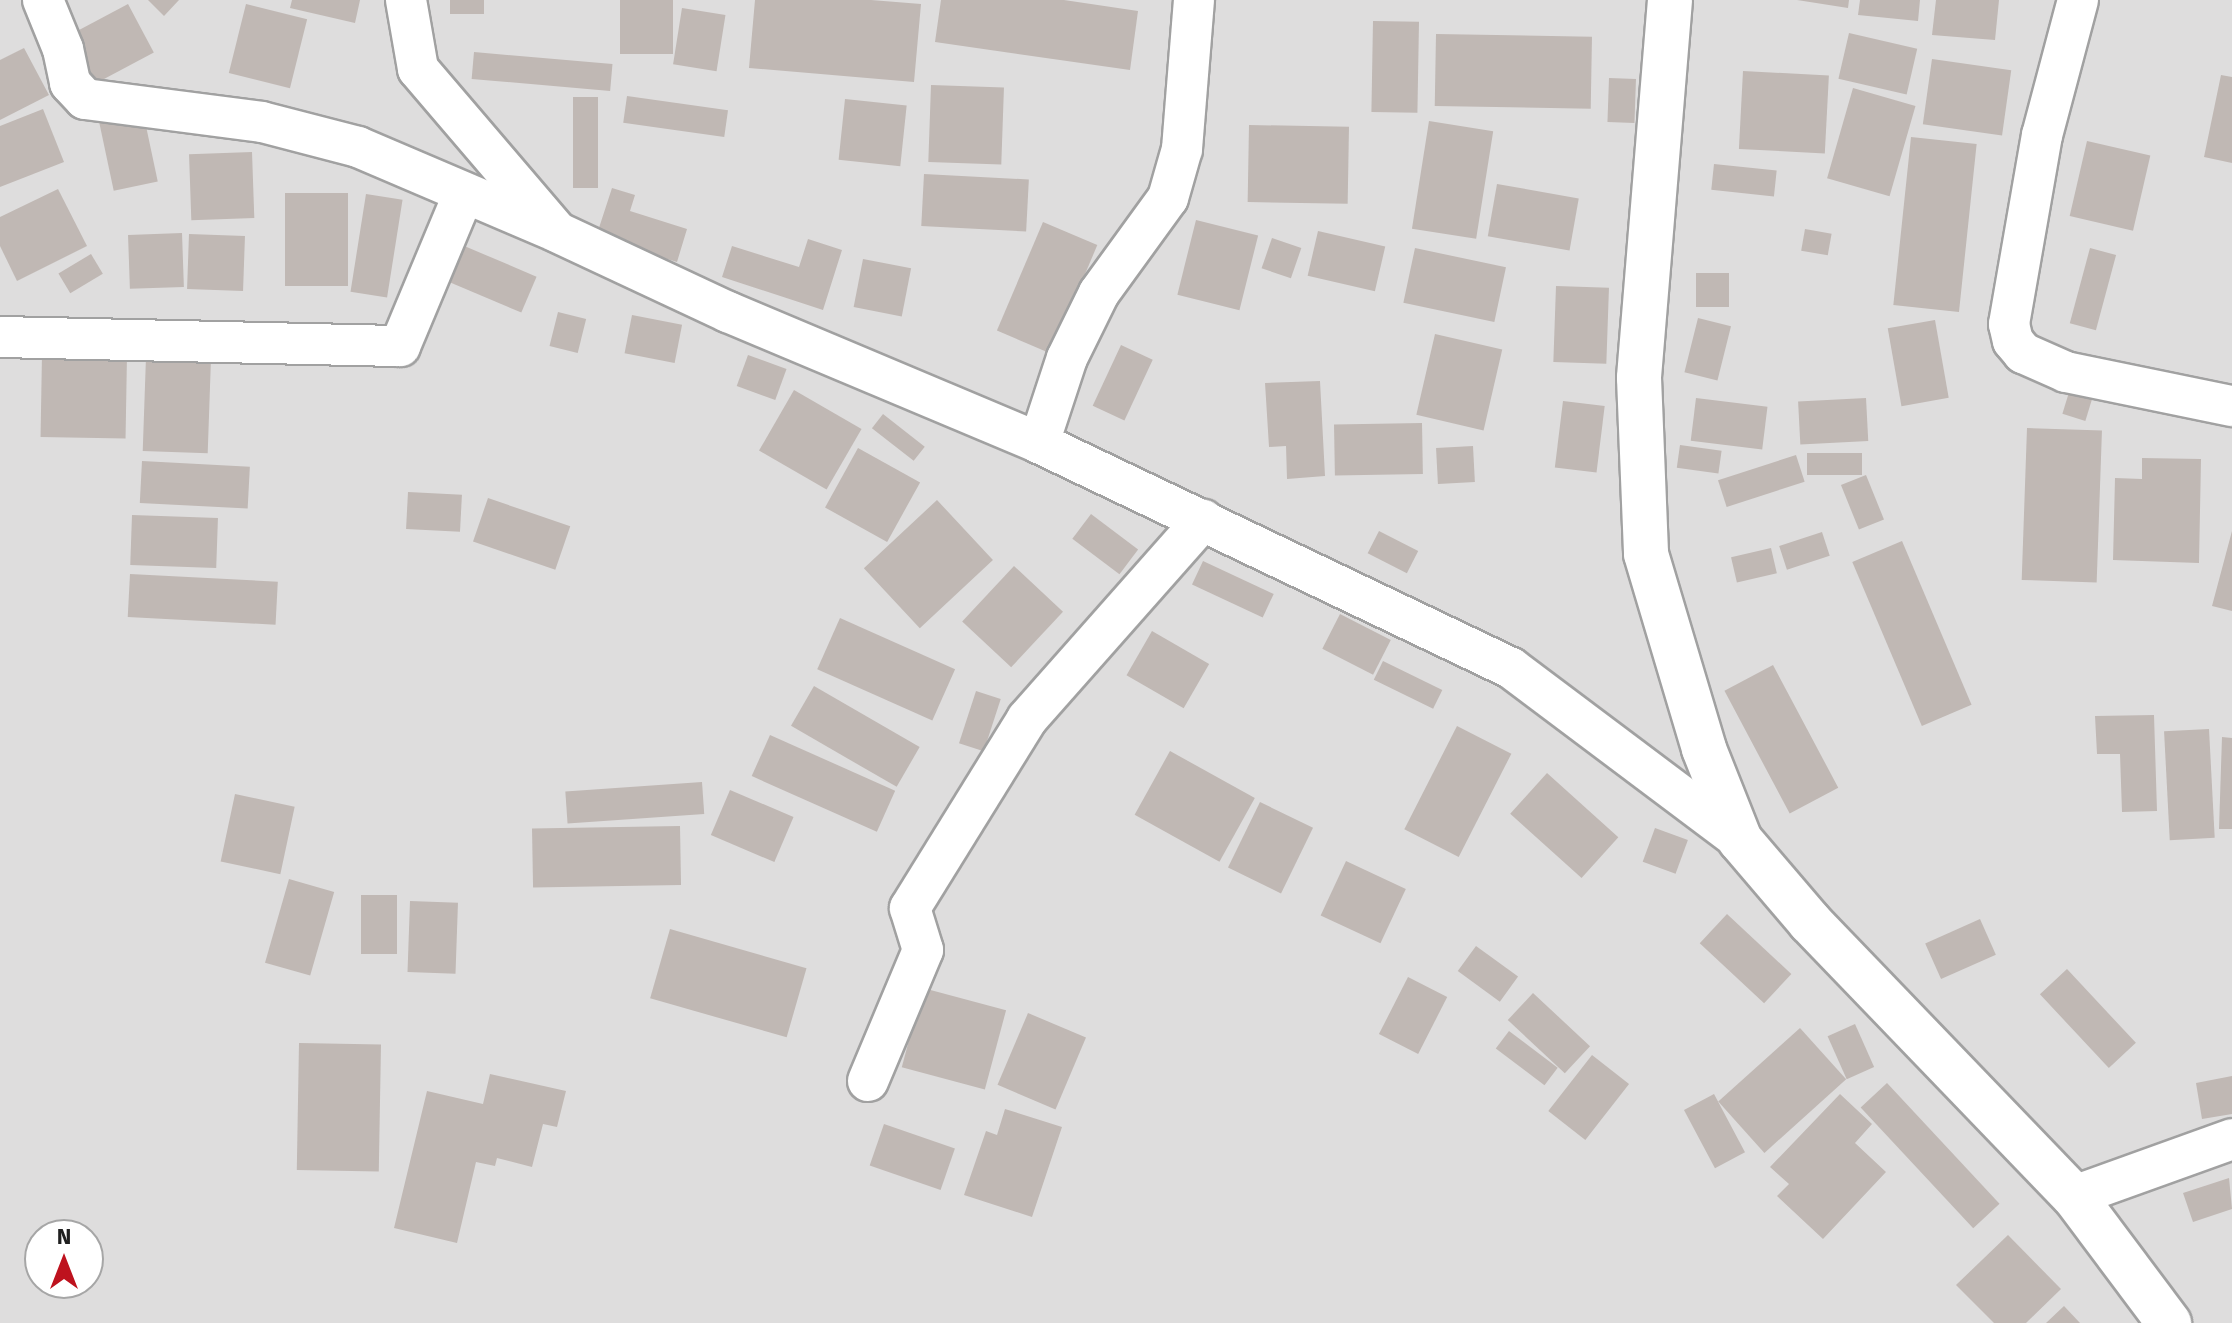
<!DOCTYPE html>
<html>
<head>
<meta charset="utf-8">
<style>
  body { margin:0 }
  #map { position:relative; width:2232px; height:1323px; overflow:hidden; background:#f0ede8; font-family:"Fira Sans",sans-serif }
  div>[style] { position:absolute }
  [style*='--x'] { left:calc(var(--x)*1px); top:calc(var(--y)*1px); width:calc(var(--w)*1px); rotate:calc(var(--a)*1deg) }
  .residential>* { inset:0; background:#dedddd }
  .building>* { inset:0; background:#c0b8b4; transform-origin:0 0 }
  .roads { filter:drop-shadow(2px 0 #a1a1a1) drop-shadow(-2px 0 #a1a1a1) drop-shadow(0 2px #a1a1a1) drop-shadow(0 -2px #a1a1a1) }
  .minor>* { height:40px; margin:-20px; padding:0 20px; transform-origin:20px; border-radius:20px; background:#fff }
  .tertiary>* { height:44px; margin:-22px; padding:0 22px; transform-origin:22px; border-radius:22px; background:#fff }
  span { translate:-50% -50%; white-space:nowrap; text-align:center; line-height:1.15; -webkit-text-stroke:7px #fff; paint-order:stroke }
  .north { position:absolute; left:24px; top:1219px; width:80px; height:80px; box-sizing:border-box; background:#fff; border:2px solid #a6a6a6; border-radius:50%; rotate:0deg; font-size:22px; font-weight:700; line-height:32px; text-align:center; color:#202020 }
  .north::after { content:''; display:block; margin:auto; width:28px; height:36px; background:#be121e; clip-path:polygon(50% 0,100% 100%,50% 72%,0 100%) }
</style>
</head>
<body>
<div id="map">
  <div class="residential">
    <div style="clip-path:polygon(evenodd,0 0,2232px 0,2232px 1323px,0 1323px,0 0,40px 1235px,88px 1235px,88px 1283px,40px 1283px,40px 1235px)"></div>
  </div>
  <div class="building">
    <div style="clip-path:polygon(148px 0,179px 0,164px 16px)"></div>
    <div style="clip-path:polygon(292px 0,360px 0,355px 23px,290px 8px)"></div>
    <div style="left:450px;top:0;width:34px;height:14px"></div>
    <div style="left:620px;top:0;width:53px;height:54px"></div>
    <div style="clip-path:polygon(755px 0,871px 0,921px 4px,914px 82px,749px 68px)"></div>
    <div style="clip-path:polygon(941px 0,1064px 0,1138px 11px,1130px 70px,935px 42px)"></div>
    <div style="clip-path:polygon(1797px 0,1849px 0,1848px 8px)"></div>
    <div style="clip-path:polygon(1860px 0,1920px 0,1918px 21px,1858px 15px)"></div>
    <div style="clip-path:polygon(1936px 0,1999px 0,1995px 40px,1932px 35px)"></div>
    <div style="left:128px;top:4px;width:55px;height:66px;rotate:62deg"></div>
    <div style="left:246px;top:4px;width:63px;height:71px;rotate:14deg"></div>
    <div style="left:682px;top:8px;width:44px;height:57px;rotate:9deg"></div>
    <div style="left:1373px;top:21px;width:46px;height:91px;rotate:1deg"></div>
    <div style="left:1849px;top:33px;width:70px;height:47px;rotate:13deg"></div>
    <div style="left:1436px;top:34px;width:156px;height:72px;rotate:1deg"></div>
    <div style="clip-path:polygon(24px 48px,49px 95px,0 120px,0 60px)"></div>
    <div style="left:474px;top:52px;width:139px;height:27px;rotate:5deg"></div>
    <div style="left:1932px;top:59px;width:80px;height:66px;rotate:8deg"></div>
    <div style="left:1743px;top:71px;width:86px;height:78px;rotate:3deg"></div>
    <div style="clip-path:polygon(2221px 75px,2232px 77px,2232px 163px,2204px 157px)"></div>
    <div style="left:1609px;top:78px;width:27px;height:44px;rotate:2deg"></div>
    <div style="left:931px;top:85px;width:73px;height:77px;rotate:2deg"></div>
    <div style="left:1853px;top:88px;width:65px;height:94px;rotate:16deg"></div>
    <div style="left:627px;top:96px;width:102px;height:27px;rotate:8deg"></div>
    <div style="left:573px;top:97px;width:25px;height:91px"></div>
    <div style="left:845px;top:99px;width:62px;height:61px;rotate:6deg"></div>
    <div style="clip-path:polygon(43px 109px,64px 162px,0 187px,0 126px)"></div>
    <div style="left:143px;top:112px;width:71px;height:45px;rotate:78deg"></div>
    <div style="left:1429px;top:121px;width:65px;height:109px;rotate:9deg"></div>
    <div style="left:1249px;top:125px;width:100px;height:77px;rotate:1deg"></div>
    <div style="left:1911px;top:137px;width:66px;height:169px;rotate:6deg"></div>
    <div style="left:2087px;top:141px;width:65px;height:77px;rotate:13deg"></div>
    <div style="left:252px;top:152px;width:66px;height:63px;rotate:88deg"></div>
    <div style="left:1714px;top:164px;width:63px;height:26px;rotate:6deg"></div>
    <div style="left:924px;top:174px;width:105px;height:52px;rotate:3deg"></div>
    <div style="left:1497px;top:184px;width:83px;height:53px;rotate:10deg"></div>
    <div style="clip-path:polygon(612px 188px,635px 195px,630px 211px,687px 229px,677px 262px,596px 237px)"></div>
    <div style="clip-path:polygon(58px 189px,87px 246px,17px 281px,0 246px,0 217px)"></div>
    <div style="left:285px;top:193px;width:63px;height:93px"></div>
    <div style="left:366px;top:194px;width:37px;height:99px;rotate:9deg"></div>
    <div style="left:1196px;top:220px;width:64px;height:77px;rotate:14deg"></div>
    <div style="left:1043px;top:222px;width:59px;height:118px;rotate:23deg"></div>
    <div style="left:1805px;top:229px;width:27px;height:22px;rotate:10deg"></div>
    <div style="left:1318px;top:231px;width:69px;height:46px;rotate:13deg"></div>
    <div style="left:182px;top:233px;width:54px;height:54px;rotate:88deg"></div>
    <div style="left:189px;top:234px;width:56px;height:55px;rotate:2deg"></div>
    <div style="left:1272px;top:238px;width:31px;height:32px;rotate:19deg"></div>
    <div style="clip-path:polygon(808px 239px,842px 250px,823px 310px,722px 277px,732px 246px,799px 267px)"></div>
    <div style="left:462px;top:245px;width:81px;height:39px;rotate:23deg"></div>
    <div style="left:1415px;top:248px;width:93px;height:56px;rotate:12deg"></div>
    <div style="left:2090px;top:248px;width:27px;height:78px;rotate:15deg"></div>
    <div style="left:91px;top:254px;width:23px;height:38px;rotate:59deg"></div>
    <div style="left:863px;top:259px;width:49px;height:49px;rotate:11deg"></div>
    <div style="left:1696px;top:273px;width:33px;height:34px"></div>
    <div style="left:1556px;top:286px;width:53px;height:76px;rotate:2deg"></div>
    <div style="left:558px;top:312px;width:29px;height:35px;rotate:14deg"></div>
    <div style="left:632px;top:315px;width:51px;height:39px;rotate:11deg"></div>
    <div style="left:1698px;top:318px;width:34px;height:56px;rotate:14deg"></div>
    <div style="left:1935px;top:320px;width:79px;height:48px;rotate:80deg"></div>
    <div style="left:1435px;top:334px;width:69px;height:83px;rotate:13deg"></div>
    <div style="left:1121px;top:345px;width:35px;height:67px;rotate:25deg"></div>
    <div style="left:42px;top:354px;width:85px;height:83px;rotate:1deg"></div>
    <div style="left:748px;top:355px;width:41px;height:33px;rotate:20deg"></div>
    <div style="left:146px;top:357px;width:65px;height:94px;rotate:2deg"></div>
    <div style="clip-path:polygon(1320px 381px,1325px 476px,1287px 479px,1286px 446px,1269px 447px,1265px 383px)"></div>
    <div style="left:2070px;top:389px;width:24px;height:26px;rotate:17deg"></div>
    <div style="left:794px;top:390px;width:78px;height:70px;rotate:30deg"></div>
    <div style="left:1696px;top:398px;width:72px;height:43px;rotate:7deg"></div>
    <div style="left:1866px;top:398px;width:43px;height:68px;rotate:87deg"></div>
    <div style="left:1563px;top:401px;width:42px;height:67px;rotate:7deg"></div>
    <div style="left:883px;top:414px;width:53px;height:18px;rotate:38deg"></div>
    <div style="left:1422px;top:423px;width:51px;height:88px;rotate:89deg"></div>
    <div style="left:2027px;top:428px;width:75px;height:152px;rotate:2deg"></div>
    <div style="left:1680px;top:445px;width:42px;height:23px;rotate:8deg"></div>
    <div style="left:1473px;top:446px;width:36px;height:37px;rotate:87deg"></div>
    <div style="left:858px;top:448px;width:71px;height:68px;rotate:29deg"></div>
    <div style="left:1862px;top:453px;width:22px;height:55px;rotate:90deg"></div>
    <div style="left:1796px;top:455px;width:28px;height:82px;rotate:72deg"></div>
    <div style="clip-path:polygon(2142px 458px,2201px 459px,2199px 563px,2113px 560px,2115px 478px,2142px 479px)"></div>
    <div style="left:142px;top:461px;width:108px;height:42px;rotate:3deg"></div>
    <div style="left:1866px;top:475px;width:48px;height:27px;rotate:68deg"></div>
    <div style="left:408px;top:492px;width:54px;height:37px;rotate:3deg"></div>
    <div style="left:488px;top:498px;width:87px;height:46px;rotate:19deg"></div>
    <div style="left:937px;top:500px;width:82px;height:100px;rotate:47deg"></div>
    <div style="left:1091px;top:514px;width:59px;height:31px;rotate:37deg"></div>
    <div style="left:132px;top:515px;width:86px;height:50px;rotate:2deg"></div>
    <div style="left:1379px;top:531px;width:44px;height:25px;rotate:27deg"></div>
    <div style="clip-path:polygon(2232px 531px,2232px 611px,2212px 606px)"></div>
    <div style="left:1822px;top:532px;width:25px;height:45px;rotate:72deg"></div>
    <div style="left:1902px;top:541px;width:178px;height:54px;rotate:67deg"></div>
    <div style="left:1771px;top:548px;width:26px;height:41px;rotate:77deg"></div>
    <div style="left:1203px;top:561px;width:78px;height:26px;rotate:25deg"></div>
    <div style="left:1014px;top:566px;width:67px;height:76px;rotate:43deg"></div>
    <div style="left:130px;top:574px;width:148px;height:43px;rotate:3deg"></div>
    <div style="left:1340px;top:614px;width:57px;height:39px;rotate:27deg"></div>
    <div style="left:840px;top:618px;width:126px;height:56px;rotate:24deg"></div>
    <div style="left:1152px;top:631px;width:66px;height:51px;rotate:30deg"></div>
    <div style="left:1383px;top:661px;width:66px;height:21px;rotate:26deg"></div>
    <div style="left:1773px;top:665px;width:139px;height:55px;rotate:62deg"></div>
    <div style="left:814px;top:686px;width:122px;height:46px;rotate:30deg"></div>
    <div style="left:976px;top:691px;width:26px;height:55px;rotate:18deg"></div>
    <div style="clip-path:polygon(2154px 715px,2157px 811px,2122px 812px,2120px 754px,2097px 754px,2095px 716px)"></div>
    <div style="left:1457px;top:726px;width:61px;height:116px;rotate:27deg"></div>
    <div style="left:2209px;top:729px;width:109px;height:45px;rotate:87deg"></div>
    <div style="left:770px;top:735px;width:137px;height:45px;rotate:24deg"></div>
    <div style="clip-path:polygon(2222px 737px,2232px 738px,2232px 829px,2219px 829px)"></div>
    <div style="left:1170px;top:751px;width:97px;height:73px;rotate:29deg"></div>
    <div style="left:1547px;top:773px;width:96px;height:55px;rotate:42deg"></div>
    <div style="left:702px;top:782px;width:32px;height:137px;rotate:86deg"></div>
    <div style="left:730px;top:790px;width:69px;height:49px;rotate:23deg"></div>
    <div style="left:235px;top:794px;width:61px;height:69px;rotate:12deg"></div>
    <div style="left:1260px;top:802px;width:59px;height:73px;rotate:26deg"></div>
    <div style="left:680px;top:826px;width:59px;height:148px;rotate:89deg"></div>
    <div style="left:1655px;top:828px;width:35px;height:36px;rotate:20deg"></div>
    <div style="left:1346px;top:861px;width:66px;height:60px;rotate:25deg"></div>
    <div style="left:289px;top:879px;width:47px;height:87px;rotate:16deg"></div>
    <div style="left:361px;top:895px;width:36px;height:59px"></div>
    <div style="left:410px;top:901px;width:48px;height:71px;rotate:2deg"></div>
    <div style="left:1727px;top:914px;width:88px;height:40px;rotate:43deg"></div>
    <div style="left:1980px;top:919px;width:39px;height:60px;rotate:66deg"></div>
    <div style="left:670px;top:929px;width:142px;height:72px;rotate:16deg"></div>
    <div style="left:1476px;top:946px;width:52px;height:31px;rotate:36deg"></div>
    <div style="left:2067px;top:969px;width:101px;height:37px;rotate:47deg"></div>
    <div style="left:1408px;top:977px;width:44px;height:64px;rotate:27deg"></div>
    <div style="left:923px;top:988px;width:86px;height:82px;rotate:15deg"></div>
    <div style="left:1533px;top:993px;width:78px;height:37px;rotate:43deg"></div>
    <div style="left:1028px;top:1013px;width:63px;height:78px;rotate:23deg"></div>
    <div style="left:1855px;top:1024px;width:47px;height:30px;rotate:66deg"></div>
    <div style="left:1800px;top:1028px;width:69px;height:110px;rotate:48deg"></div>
    <div style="left:1509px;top:1031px;width:61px;height:22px;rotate:37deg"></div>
    <div style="left:299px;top:1043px;width:82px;height:127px;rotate:1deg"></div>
    <div style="left:1592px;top:1055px;width:47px;height:71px;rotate:38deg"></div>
    <div style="clip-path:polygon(490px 1074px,566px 1091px,557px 1127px,543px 1124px,532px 1167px,497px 1158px,495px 1166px,476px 1162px,457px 1243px,394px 1228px,427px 1091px,483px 1104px)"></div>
    <div style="clip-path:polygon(2232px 1076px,2232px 1114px,2202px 1119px,2196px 1083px)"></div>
    <div style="left:1887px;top:1083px;width:165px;height:36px;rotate:47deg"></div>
    <div style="left:1714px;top:1094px;width:66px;height:34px;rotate:62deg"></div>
    <div style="clip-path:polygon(1840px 1094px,1872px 1124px,1855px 1143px,1886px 1172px,1823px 1239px,1777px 1196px,1789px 1184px,1770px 1167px)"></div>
    <div style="clip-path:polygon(1005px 1109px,1062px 1127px,1032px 1217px,964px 1195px,986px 1131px,997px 1135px)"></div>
    <div style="left:884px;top:1124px;width:75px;height:44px;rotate:19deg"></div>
    <div style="clip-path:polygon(2229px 1178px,2232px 1209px,2193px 1222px,2183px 1193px)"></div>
    <div style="clip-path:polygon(2008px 1235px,2061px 1289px,2026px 1323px,1994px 1323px,1956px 1285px)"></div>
    <div style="clip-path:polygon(2064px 1306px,2080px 1323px,2046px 1323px)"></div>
  </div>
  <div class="roads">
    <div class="minor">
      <div style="--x:43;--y:0;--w:53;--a:67.8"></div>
      <div style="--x:63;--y:49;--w:35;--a:78"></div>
      <div style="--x:70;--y:83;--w:22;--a:47"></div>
      <div style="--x:85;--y:99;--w:178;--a:7.4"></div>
      <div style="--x:262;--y:122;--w:99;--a:14.6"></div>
      <div style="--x:358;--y:147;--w:209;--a:23.1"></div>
      <div style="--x:406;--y:0;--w:70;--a:80.1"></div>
      <div style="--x:418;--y:69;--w:214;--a:49.5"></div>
      <div style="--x:557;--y:232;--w:189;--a:25.1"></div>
      <div style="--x:728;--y:312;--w:337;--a:22.8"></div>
      <div style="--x:1039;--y:443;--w:523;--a:25.49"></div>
      <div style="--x:1511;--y:668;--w:286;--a:36.9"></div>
      <div style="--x:2078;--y:0;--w:140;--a:104.9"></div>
      <div style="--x:2042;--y:135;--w:192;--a:99.9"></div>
      <div style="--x:2009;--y:324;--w:17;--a:77"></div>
      <div style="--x:2013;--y:341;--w:16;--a:50"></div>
      <div style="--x:2023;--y:353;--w:47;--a:23.8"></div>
      <div style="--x:2066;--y:372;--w:169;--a:11.6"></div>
      <div style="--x:0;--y:337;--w:400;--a:1.3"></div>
      <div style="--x:400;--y:346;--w:166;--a:-67.3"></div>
      <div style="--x:1039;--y:443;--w:89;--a:-71.8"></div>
      <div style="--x:1067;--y:358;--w:72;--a:-63.8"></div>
      <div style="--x:1099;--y:293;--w:117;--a:-54"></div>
      <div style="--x:1168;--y:198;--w:51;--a:-74.1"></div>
      <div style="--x:1182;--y:149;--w:149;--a:-85.4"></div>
      <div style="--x:868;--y:1081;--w:142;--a:-67.2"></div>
      <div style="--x:923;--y:950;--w:44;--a:-107.2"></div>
      <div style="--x:910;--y:908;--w:222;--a:-58.2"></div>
      <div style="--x:1027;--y:719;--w:266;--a:-48.5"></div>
      <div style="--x:2074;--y:1196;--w:168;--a:-19.8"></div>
    </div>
    <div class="tertiary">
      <div style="--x:1670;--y:0;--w:379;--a:94.7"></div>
      <div style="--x:1639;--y:378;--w:176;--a:87.7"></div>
      <div style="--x:1646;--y:554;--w:203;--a:73.4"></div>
      <div style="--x:1704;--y:749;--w:98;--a:68.4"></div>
      <div style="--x:1740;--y:840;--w:108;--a:49.5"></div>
      <div style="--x:1810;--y:922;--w:380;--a:46.1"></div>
      <div style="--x:2074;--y:1196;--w:159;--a:53.2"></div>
    </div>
  </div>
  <div class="north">N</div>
</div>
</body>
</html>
